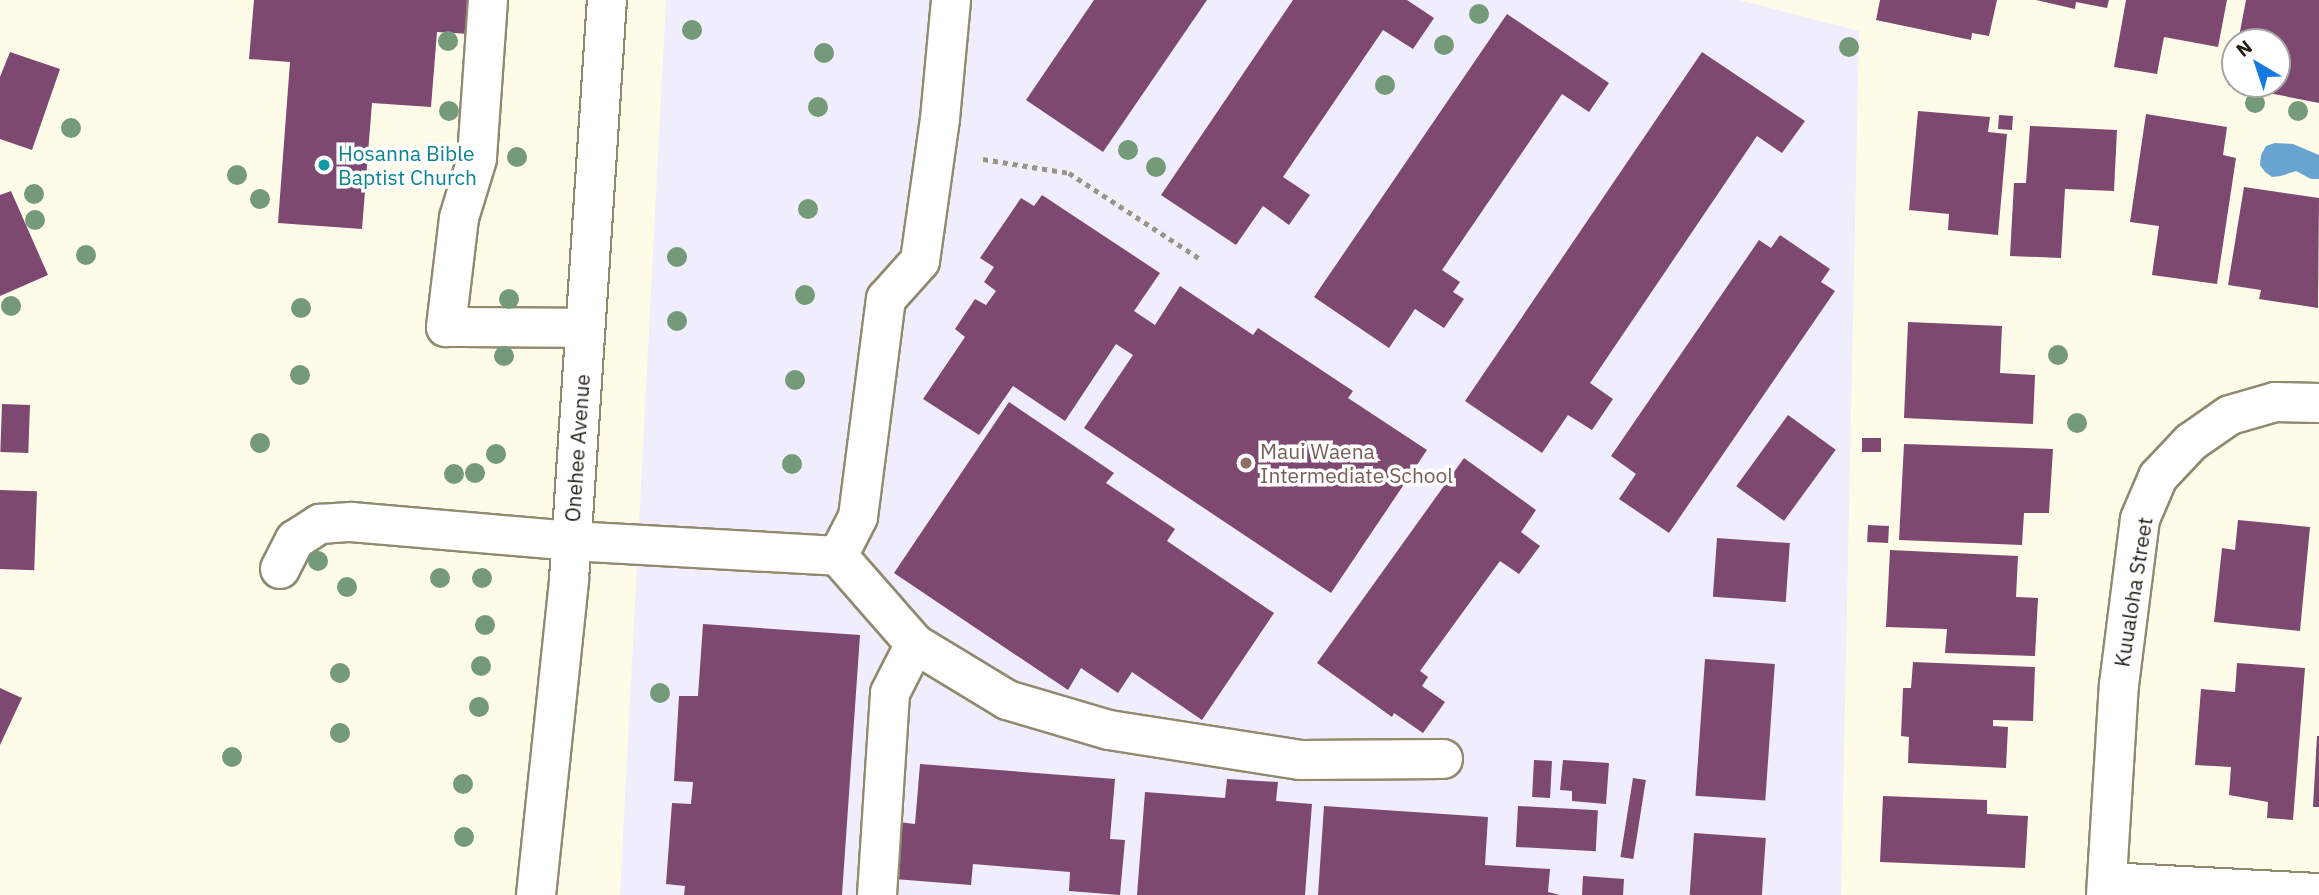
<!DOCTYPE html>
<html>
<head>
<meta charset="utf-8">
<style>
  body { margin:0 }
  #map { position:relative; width:2319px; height:895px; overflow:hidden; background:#fffbe9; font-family:"IBM Plex Sans",sans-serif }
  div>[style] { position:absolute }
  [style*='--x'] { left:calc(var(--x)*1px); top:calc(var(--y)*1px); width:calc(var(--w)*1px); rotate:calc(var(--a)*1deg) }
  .education>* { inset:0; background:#f0eefc }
  .water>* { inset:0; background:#69a4d0 }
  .building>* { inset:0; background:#7d4971; transform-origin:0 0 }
  .path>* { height:4.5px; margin-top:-2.25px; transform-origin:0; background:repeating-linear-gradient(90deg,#999587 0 5px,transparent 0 10px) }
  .roads { filter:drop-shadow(2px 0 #908a6f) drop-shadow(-2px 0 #908a6f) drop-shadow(0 2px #908a6f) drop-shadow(0 -2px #908a6f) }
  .minor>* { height:38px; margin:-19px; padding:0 19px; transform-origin:19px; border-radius:19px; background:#fff }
  .trees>* { width:20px; height:20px; margin:-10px; border-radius:50%; background:#759a7a }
  .dots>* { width:19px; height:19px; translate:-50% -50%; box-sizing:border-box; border:4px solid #fff; border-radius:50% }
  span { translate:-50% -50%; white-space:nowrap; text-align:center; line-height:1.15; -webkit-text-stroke:7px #fff; paint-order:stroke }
  .culture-label { font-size:21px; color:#0d838f }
  .left { translate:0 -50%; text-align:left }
  .street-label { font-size:21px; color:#221f15 }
  .education-label { font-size:21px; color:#785e54 }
  .north { position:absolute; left:2221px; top:28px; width:70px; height:70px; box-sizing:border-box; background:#fff; border:2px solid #a7a5a1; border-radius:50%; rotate:321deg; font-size:19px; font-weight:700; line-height:28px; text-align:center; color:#221f15 }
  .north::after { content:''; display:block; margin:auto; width:24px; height:32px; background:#147ae2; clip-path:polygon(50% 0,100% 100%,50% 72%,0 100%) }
</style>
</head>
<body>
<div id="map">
  <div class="education">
    <div style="clip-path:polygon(666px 0,1739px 0,1859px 31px,1841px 895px,620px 895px)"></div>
  </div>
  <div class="water">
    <div style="clip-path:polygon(2275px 143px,2293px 144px,2319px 155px,2319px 179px,2311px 179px,2296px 171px,2281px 176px,2272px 177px,2265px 172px,2260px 165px,2261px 155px,2266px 146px)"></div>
  </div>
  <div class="building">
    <div style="clip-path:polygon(254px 0,471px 0,469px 34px,437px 32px,431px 107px,372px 103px,362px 229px,278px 223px,290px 62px,249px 59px)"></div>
    <div style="clip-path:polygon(1094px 0,1207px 0,1103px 152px,1026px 100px)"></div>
    <div style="clip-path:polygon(1293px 0,1407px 0,1434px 18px,1413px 49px,1383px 30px,1283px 177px,1310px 195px,1289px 225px,1263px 206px,1236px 245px,1161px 195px)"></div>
    <div style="clip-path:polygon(1880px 0,1997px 0,1989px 36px,1972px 33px,1971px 40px,1876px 20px)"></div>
    <div style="clip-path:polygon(2036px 0,2109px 0,2107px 8px,2076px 2px,2075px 9px)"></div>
    <div style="clip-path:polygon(2126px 0,2227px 0,2218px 47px,2164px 37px,2157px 74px,2114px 67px)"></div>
    <div style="clip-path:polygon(2246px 0,2319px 0,2319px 103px,2228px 85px,2234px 59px,2235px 84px,2277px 84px,2277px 42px,2238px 42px)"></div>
    <div style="clip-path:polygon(1507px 14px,1609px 83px,1589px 112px,1562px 94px,1442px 270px,1460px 282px,1453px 292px,1464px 299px,1444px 328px,1415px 309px,1389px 348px,1314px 297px)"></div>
    <div style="clip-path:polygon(10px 52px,60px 69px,32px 150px,0 139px,0 77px)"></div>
    <div style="clip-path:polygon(1702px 52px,1805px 121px,1782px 153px,1757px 136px,1590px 383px,1613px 399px,1592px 430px,1568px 415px,1542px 453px,1465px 401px)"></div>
    <div style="clip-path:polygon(1918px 111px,1990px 117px,1988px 132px,2007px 134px,1998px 235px,1948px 230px,1949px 214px,1909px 210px)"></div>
    <div style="clip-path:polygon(2146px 114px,2227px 127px,2223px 155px,2236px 158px,2217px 284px,2152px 275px,2159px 226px,2130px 222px)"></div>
    <div style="left:1999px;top:115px;width:14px;height:14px;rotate:4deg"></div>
    <div style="clip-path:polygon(2030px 126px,2117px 130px,2114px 191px,2065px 189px,2061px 258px,2010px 256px,2014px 183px,2026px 183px)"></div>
    <div style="clip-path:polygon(2244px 187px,2319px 198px,2318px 308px,2259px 299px,2261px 290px,2228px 285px)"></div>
    <div style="clip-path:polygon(11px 191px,48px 275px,0 296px,0 195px)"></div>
    <div style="clip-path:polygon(1042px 195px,1160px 273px,1134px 311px,1155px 325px,1180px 286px,1253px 335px,1258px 328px,1353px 391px,1348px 398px,1427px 450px,1331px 593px,1084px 428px,1133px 355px,1116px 344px,1065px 421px,1013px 386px,979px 435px,923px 399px,965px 337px,955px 329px,975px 299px,986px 305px,996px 291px,984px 282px,994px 267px,980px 258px,1021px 198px,1034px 206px)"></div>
    <div style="clip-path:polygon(1780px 235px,1830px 269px,1821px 282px,1835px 291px,1669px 533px,1619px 499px,1636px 474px,1611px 456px,1759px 240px,1771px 248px)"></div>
    <div style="clip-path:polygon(1908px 322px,2002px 326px,2000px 373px,2035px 375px,2033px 424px,1904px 418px)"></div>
    <div style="clip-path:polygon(1009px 402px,1114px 473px,1106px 483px,1175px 529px,1167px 541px,1274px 613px,1202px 720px,1132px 672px,1118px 693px,1081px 668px,1068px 690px,894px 573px)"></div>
    <div style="left:2px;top:404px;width:28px;height:48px;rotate:2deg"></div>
    <div style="left:1788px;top:415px;width:59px;height:88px;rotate:36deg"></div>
    <div style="left:1862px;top:438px;width:19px;height:14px"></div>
    <div style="clip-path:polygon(1904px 444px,2053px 449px,2049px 513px,2024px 513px,2022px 545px,1899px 540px)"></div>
    <div style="clip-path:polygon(1464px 458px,1536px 510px,1521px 532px,1540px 546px,1519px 574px,1500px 561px,1420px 671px,1428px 677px,1422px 686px,1445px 702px,1423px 733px,1394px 713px,1392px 717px,1317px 663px)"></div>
    <div style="left:0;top:490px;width:37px;height:79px;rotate:2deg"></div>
    <div style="clip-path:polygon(2238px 520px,2310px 527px,2300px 631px,2214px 622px,2222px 548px,2235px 550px)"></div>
    <div style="left:1868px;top:525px;width:21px;height:17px;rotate:3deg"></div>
    <div style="left:1717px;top:538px;width:73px;height:59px;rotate:4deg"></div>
    <div style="clip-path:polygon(1890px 550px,2018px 556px,2016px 597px,2038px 598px,2035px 656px,1945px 653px,1947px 629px,1886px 627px)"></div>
    <div style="clip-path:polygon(703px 624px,860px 635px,842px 895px,684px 895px,685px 886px,666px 884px,672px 803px,691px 804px,693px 782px,674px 781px,679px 696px,698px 696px)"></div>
    <div style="left:1705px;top:659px;width:70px;height:137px;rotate:4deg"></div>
    <div style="clip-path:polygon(1913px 662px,2035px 667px,2033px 721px,1993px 720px,1993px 726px,2008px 727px,2006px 768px,1908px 763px,1909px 737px,1901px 736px,1903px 688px,1911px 688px)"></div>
    <div style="clip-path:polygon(2237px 663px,2305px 668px,2293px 820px,2267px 818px,2268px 802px,2229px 795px,2231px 767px,2195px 765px,2201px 689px,2235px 692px)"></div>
    <div style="clip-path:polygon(0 688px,22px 698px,0 745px)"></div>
    <div style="clip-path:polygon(2317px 736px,2319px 736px,2319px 807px,2313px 807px)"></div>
    <div style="left:1534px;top:760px;width:18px;height:37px;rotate:3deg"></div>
    <div style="clip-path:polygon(1563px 760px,1609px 763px,1606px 804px,1572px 801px,1572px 791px,1560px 790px)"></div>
    <div style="clip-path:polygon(920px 764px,1115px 779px,1110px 839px,1125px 840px,1120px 895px,1069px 891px,1070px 872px,973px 864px,971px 885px,894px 879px,898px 822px,915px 824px)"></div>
    <div style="left:1633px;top:778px;width:13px;height:80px;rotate:9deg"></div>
    <div style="clip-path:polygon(1227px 779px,1278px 782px,1276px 801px,1312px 804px,1305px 895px,1137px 895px,1145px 792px,1225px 798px)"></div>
    <div style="clip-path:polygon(1883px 796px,1987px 800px,1987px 814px,2028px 816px,2025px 868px,1880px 862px)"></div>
    <div style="clip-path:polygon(1324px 806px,1488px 817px,1485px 865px,1550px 869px,1548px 892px,1560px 895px,1318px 895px)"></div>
    <div style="left:1518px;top:806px;width:80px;height:41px;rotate:3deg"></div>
    <div style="left:1694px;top:833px;width:72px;height:62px;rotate:4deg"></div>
    <div style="clip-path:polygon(1583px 876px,1624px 879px,1623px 895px,1582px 895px)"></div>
  </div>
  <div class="path">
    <div style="--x:983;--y:159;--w:87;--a:9.2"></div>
    <div style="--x:1069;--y:173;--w:155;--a:33.2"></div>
  </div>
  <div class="roads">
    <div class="minor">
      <div style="--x:488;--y:0;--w:159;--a:94"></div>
      <div style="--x:477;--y:159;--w:62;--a:107"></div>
      <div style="--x:459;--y:218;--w:110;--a:96.8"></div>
      <div style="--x:446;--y:327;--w:139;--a:0.4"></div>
      <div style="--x:838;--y:556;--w:44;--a:-62.9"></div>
      <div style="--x:858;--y:517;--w:220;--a:-82.7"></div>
      <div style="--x:886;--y:299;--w:51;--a:-48.2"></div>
      <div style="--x:920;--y:261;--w:143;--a:-82"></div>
      <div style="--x:940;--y:119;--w:120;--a:-84.7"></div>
      <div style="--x:280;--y:569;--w:33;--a:-63"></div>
      <div style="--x:295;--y:540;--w:30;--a:-33"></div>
      <div style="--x:320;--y:524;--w:31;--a:-4"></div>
      <div style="--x:351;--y:522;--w:221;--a:4.9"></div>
      <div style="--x:571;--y:541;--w:267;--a:3.2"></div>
      <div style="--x:838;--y:556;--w:117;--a:48.8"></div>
      <div style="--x:915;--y:644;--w:108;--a:31.3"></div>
      <div style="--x:1007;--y:700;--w:106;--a:16.4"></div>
      <div style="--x:1109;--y:730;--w:193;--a:8.9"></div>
      <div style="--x:1300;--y:760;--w:143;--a:-0.4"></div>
      <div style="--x:2107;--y:882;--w:212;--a:3"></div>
      <div style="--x:536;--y:895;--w:318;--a:-84"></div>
      <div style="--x:569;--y:579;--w:580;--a:-86.25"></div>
      <div style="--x:877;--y:895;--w:202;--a:-86.3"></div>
      <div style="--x:890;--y:693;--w:55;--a:-63"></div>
      <div style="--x:2106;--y:895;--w:210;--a:-86.5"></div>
      <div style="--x:2119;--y:685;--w:167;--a:-82.8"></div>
      <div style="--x:2140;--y:519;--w:46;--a:-66.8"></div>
      <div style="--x:2158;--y:477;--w:48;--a:-46.7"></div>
      <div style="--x:2191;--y:442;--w:47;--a:-34.7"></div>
      <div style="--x:2230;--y:415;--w:47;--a:-16.1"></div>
      <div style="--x:2275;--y:402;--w:44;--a:1.3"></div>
    </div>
  </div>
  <div class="trees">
    <div style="left:1479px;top:14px"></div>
    <div style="left:692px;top:30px"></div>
    <div style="left:448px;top:41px"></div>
    <div style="left:1444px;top:45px"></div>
    <div style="left:1849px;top:47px"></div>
    <div style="left:824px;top:53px"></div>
    <div style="left:1385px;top:85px"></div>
    <div style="left:2255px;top:103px"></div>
    <div style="left:818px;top:107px"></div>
    <div style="left:449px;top:111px"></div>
    <div style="left:2298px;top:111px"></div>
    <div style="left:71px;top:128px"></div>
    <div style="left:1128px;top:150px"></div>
    <div style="left:517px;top:157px"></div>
    <div style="left:1156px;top:167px"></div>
    <div style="left:237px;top:175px"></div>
    <div style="left:34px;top:194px"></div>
    <div style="left:260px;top:199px"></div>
    <div style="left:808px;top:209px"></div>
    <div style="left:35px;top:220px"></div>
    <div style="left:86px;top:255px"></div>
    <div style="left:677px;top:257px"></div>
    <div style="left:805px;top:295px"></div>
    <div style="left:509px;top:299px"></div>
    <div style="left:11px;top:306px"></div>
    <div style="left:301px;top:308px"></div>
    <div style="left:677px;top:321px"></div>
    <div style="left:2058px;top:355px"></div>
    <div style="left:504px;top:356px"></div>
    <div style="left:300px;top:375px"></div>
    <div style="left:795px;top:380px"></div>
    <div style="left:2077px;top:423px"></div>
    <div style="left:260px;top:443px"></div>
    <div style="left:496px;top:454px"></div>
    <div style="left:792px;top:464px"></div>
    <div style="left:475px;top:473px"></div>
    <div style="left:454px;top:474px"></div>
    <div style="left:318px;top:561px"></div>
    <div style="left:440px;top:578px"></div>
    <div style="left:482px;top:578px"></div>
    <div style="left:347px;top:587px"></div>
    <div style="left:485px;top:625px"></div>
    <div style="left:481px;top:666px"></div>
    <div style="left:340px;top:673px"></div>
    <div style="left:660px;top:693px"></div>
    <div style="left:479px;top:707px"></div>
    <div style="left:340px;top:733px"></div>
    <div style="left:232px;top:757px"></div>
    <div style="left:463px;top:784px"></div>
    <div style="left:464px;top:837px"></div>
  </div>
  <div class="dots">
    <div style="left:324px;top:165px;background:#0f9aa8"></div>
    <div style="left:1246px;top:463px;background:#8d6e63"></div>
  </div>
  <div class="culture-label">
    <span class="left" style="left:338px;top:165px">Hosanna Bible<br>Baptist Church</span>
  </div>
  <div class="street-label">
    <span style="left:577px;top:448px;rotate:-86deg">Onehee Avenue</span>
    <span style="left:2133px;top:592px;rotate:-81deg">Kuualoha Street</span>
  </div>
  <div class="education-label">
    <span class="left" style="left:1260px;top:463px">Maui Waena<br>Intermediate School</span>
  </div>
  <div class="north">N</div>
</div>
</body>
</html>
